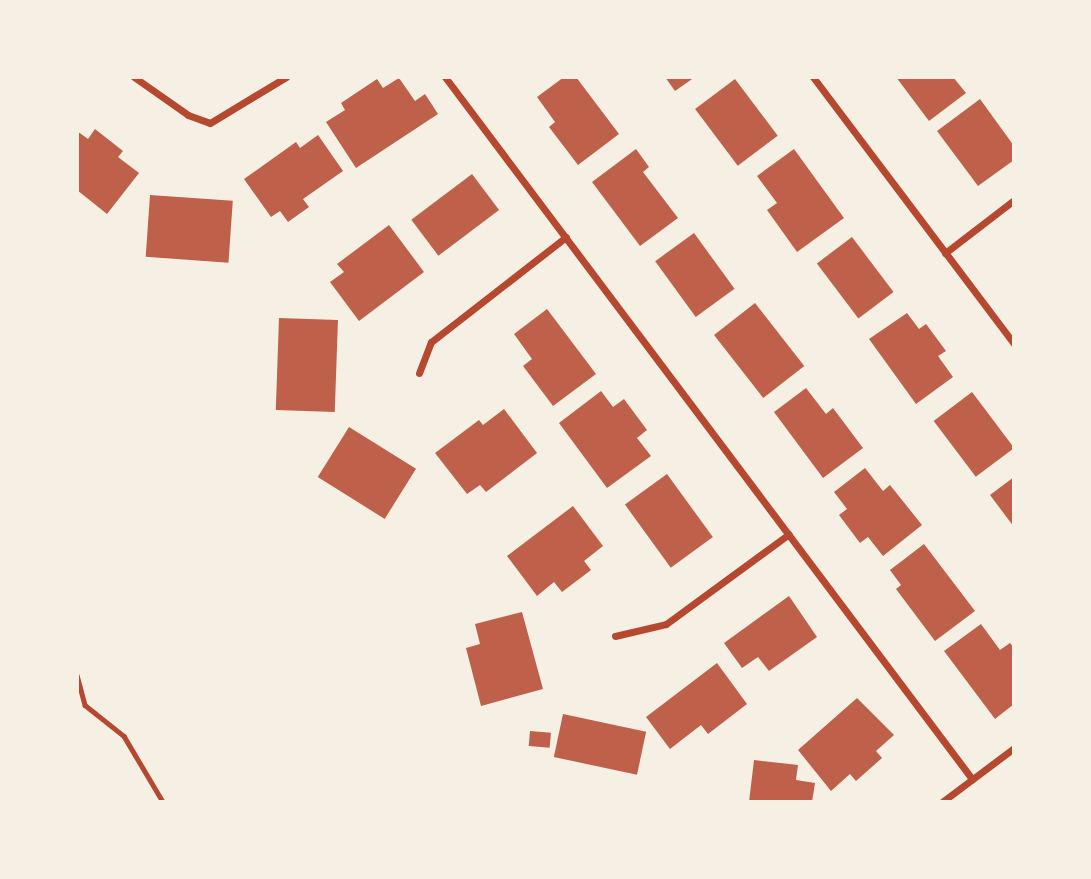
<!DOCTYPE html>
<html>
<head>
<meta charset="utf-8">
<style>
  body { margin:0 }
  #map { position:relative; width:1091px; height:879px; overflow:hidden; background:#f6efe4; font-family:"Exo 2",sans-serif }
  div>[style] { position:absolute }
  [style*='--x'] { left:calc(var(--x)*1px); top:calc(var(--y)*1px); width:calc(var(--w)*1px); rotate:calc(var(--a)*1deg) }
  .building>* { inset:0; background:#bf614a; transform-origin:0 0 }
  .path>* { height:4.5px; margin:-2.25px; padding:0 2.25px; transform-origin:2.25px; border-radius:2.25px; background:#b5482f }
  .minor>* { height:7px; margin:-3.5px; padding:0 3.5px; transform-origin:3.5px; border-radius:3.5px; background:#b5482f }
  span { translate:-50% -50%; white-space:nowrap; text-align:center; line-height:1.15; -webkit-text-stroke:7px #f6efe4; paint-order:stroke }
  .frame { position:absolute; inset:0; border:79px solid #f6efe4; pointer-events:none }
</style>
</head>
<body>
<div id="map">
  <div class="building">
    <div style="clip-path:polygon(564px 77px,576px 77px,619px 134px,578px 165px,549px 127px,555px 122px,537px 97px)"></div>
    <div style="clip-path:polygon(665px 77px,695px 77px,675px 91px)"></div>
    <div style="clip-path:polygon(896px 77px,953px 77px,966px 93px,929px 121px)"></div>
    <div style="clip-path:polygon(399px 78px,415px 101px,425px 94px,438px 114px,356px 168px,326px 122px,345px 110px,341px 103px,377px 79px,383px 88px)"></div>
    <div style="left:735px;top:79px;width:71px;height:50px;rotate:53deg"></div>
    <div style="clip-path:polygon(980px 99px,1014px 146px,1014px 160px,978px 186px,937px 131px)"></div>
    <div style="clip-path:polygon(95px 129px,123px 151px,118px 157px,139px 173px,107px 214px,77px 190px,77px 131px,88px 139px)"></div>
    <div style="clip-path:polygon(318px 135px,343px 171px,303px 199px,309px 207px,288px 222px,280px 211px,271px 217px,244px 179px,296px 142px,300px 148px)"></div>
    <div style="clip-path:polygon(636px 149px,649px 167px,643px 172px,678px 218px,640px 246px,592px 182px)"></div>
    <div style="clip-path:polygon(794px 149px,844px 218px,797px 252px,767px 210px,777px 203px,757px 176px)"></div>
    <div style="left:472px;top:174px;width:45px;height:76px;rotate:53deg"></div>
    <div style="left:150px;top:195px;width:83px;height:62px;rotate:4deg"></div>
    <div style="clip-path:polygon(389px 225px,424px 272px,359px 321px,330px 282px,344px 272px,337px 264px)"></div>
    <div style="left:694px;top:233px;width:69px;height:48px;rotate:54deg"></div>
    <div style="left:852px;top:237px;width:69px;height:44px;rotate:53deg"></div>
    <div style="left:755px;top:303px;width:80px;height:52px;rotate:52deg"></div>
    <div style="clip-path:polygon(547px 309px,596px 374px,553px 406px,523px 366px,532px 359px,514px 334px)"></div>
    <div style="clip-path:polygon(907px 313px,919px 329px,926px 324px,946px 351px,938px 356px,953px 377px,916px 404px,869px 339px)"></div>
    <div style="left:279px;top:318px;width:59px;height:92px;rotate:2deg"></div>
    <div style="clip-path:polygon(806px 388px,826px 414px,833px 408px,863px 448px,823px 478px,774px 412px)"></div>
    <div style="clip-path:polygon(601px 391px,613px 407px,624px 399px,647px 430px,637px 438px,651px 456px,607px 488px,559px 423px)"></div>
    <div style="left:972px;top:392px;width:70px;height:48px;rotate:53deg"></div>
    <div style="clip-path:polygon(504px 409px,537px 453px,486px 492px,480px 485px,467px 494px,435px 453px,479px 420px,483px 425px)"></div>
    <div style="left:349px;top:427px;width:79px;height:59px;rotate:32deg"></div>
    <div style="clip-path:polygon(865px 468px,883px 491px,890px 485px,922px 525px,883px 556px,868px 537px,860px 543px,839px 515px,847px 509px,834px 492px)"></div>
    <div style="left:667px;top:474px;width:78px;height:52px;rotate:54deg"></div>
    <div style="clip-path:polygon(1014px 477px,1014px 527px,990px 495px)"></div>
    <div style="clip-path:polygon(573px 506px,603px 546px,584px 561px,591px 570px,562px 592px,554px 582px,537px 596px,507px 556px)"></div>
    <div style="clip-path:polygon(924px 544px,975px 611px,935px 641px,896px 589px,901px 585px,890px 570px)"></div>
    <div style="clip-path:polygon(789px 596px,817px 637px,769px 671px,758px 657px,742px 668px,724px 643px)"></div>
    <div style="clip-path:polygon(522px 612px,543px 689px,481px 706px,466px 648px,480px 644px,475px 624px)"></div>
    <div style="clip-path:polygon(981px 624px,1000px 650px,1010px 643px,1014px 648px,1014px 704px,995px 719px,944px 651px)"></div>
    <div style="clip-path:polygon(717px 663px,747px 704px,708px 734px,701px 725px,670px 749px,646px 717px)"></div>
    <div style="clip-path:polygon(857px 698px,894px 735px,876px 751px,882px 758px,856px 781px,850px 774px,831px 791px,798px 750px)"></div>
    <div style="left:563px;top:714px;width:85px;height:44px;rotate:12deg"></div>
    <div style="left:530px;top:731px;width:21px;height:15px;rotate:5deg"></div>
    <div style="clip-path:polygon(754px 760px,798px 765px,796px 780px,815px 783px,812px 802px,749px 802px)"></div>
  </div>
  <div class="path">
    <div style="--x:77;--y:675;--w:31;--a:75"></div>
    <div style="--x:85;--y:705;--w:50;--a:38.5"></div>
    <div style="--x:124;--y:736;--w:77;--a:59.4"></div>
  </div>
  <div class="minor">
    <div style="--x:134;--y:77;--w:66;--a:35.1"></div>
    <div style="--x:188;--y:115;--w:23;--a:20"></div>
    <div style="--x:210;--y:123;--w:89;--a:-31.2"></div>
    <div style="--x:445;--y:77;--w:878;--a:53.1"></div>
    <div style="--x:813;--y:77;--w:334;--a:53"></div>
    <div style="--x:945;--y:253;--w:87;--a:-37.5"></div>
    <div style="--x:419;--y:373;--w:33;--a:-69"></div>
    <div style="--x:431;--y:342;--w:171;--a:-37.9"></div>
    <div style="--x:615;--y:636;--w:52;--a:-13.2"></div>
    <div style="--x:666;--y:624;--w:152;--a:-36.2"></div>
    <div style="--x:942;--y:802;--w:90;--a:-36.9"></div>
  </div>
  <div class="frame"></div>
</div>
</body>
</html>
